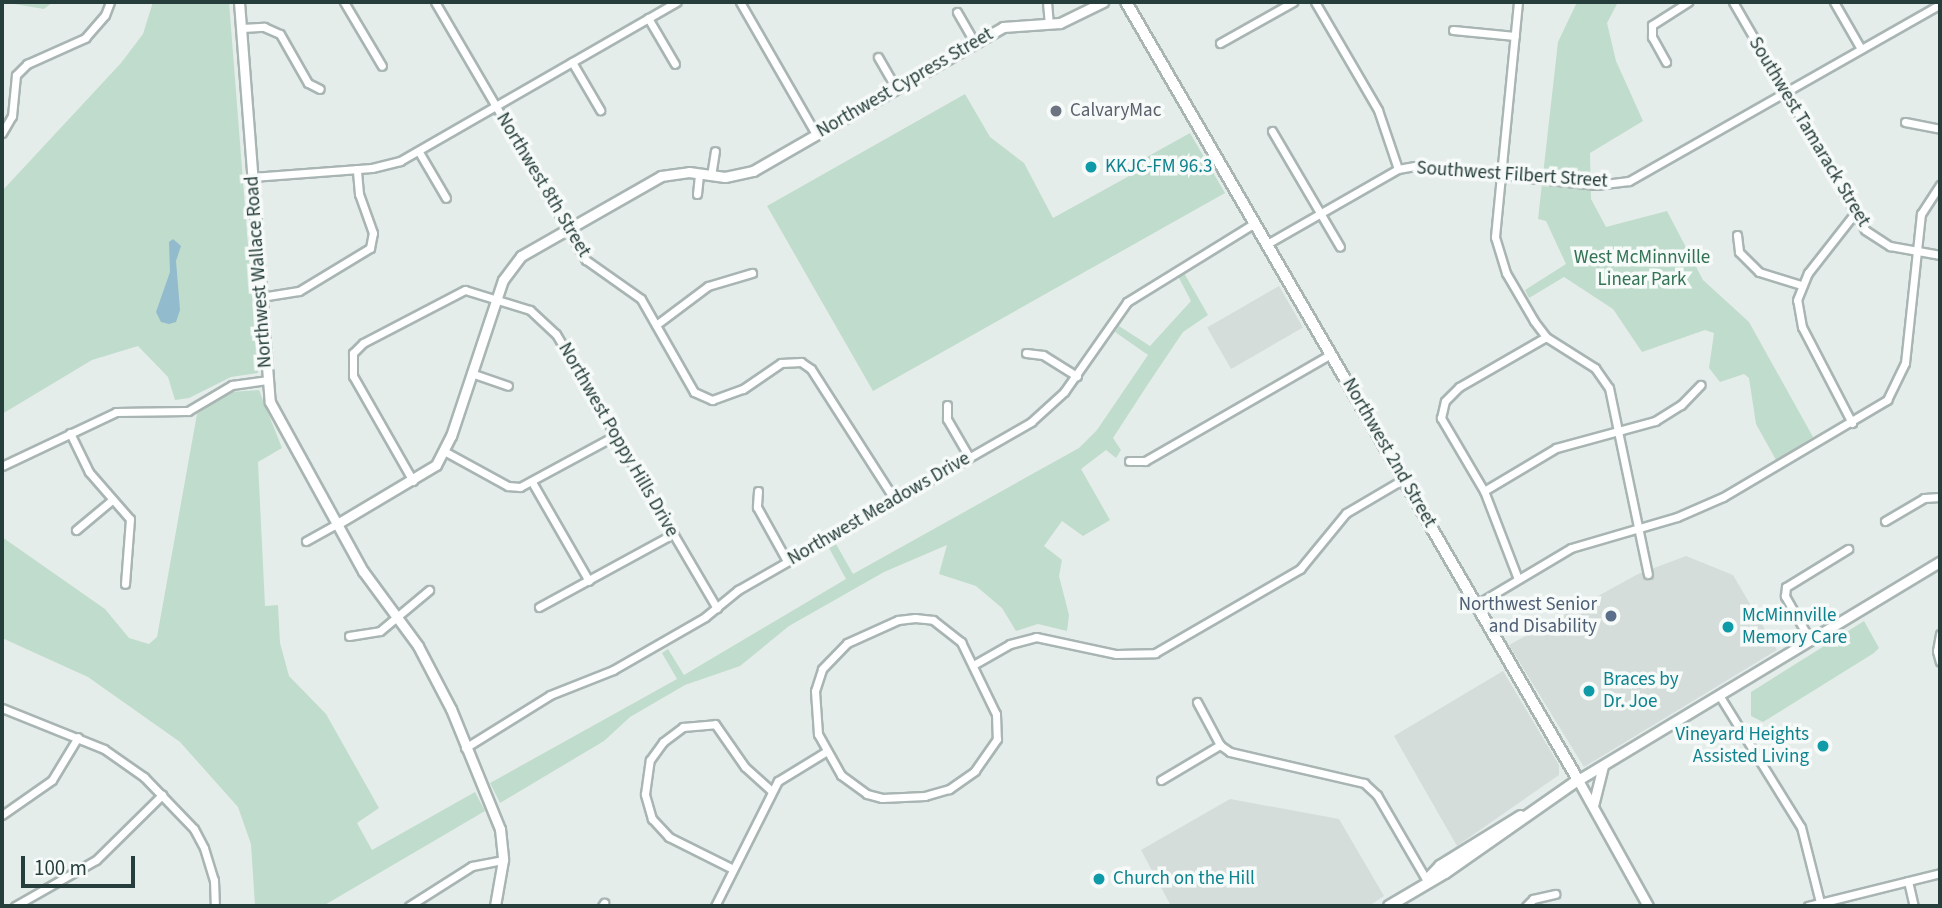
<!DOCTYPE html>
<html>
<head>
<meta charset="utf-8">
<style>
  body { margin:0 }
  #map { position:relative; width:1942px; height:908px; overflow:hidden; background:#e5edeb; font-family:"Source Sans 3",sans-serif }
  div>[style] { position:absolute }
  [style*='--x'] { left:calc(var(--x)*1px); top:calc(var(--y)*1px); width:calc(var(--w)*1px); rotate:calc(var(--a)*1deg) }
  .built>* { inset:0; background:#d4ddda; transform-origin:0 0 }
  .green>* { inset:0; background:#c0dccc }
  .water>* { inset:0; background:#92bbcd }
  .roads { filter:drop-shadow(2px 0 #a8b5b3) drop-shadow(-2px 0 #a8b5b3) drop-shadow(0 2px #a8b5b3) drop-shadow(0 -2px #a8b5b3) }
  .minor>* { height:7px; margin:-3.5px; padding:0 3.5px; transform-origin:3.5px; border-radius:3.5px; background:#fff }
  .tertiary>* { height:9px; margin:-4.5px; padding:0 4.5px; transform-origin:4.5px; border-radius:4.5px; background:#fff }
  .secondary>* { height:10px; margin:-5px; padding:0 5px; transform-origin:5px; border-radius:5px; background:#fff }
  .dots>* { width:19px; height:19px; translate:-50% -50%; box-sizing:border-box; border:4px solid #f6faf8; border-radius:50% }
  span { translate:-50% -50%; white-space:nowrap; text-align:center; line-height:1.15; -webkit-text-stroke:7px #f6faf8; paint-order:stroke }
  .street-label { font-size:19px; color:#263e3b }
  .worship-label { font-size:19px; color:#5b616d }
  .left { translate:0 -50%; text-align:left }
  .culture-label { font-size:19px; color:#0d838f }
  .right { translate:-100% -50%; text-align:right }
  .park-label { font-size:19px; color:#337255 }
  .service-label { font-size:19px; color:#4e5e75 }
  .frame { position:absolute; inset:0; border:4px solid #263e3b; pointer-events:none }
  .scale { position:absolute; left:21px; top:856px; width:114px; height:32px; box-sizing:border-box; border:4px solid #263e3b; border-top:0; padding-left:9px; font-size:21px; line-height:24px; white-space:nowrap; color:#263e3b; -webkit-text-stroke:5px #f6faf8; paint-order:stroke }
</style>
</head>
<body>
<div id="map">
  <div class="built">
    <div style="left:1279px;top:286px;width:48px;height:83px;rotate:60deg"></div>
    <div style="clip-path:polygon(1686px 556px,1733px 575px,1777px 650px,1584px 767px,1509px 645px,1638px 574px)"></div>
    <div style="clip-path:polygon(1503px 671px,1559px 765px,1559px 775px,1457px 846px,1394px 736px)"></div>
    <div style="clip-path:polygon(1230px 799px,1339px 819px,1384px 896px,1369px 906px,1171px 906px,1141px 850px)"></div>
  </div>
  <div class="green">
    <div style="clip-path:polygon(2px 2px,53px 2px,44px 9px)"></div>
    <div style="clip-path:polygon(153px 2px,229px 2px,258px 373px,231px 377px,189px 398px,175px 400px,168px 377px,138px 346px,92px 360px,2px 414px,2px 191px,121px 63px,143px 34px)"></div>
    <div style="clip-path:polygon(1577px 2px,1618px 2px,1607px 23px,1616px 61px,1643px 121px,1590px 153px,1591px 199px,1606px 227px,1667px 211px,1703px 280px,1749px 322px,1813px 437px,1776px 460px,1756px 424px,1749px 378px,1744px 374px,1720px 382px,1709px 368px,1714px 333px,1705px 330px,1642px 352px,1613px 309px,1564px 277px,1529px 298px,1525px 290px,1566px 264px,1546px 221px,1538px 219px,1558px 42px)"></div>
    <div style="clip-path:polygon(965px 94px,990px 137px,1024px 163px,1053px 218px,1131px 175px,1145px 158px,1190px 133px,1225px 193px,873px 391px,767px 206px)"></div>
    <div style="clip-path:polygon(1184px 273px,1208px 315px,1183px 332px,1148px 384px,1113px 438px,1121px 450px,1116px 458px,1106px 450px,1081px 469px,1110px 520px,1083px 536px,1062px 521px,1044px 546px,1062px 560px,1059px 576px,1069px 615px,1067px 631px,1038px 624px,1016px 631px,1002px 608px,976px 586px,939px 574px,947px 545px,884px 572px,789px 626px,740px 666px,685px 685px,630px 717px,604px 741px,500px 803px,490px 783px,677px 679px,662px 653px,668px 649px,684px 675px,846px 579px,829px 548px,836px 544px,853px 574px,1079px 448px,1097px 430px,1148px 355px,1115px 332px,1119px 326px,1150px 346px,1191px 301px,1178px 276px)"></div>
    <div style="clip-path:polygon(259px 390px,282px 448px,258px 462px,265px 606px,278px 605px,280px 643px,289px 676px,326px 714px,379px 808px,357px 823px,372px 850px,475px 792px,485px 811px,323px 906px,255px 906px,251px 844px,238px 807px,180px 742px,88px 677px,2px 638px,2px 537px,105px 609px,129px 638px,149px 644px,157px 637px,197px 414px,230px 392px)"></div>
    <div style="clip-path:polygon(1864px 621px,1879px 648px,1874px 653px,1763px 722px,1751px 716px,1751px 692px)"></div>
  </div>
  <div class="water">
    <div style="clip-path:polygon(173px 239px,181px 246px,176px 261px,180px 310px,176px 322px,169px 324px,161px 322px,156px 312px,170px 272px,169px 242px)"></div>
  </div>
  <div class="roads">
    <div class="minor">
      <div style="--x:344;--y:2;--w:74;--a:59.3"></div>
      <div style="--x:435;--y:2;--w:299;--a:59.7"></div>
      <div style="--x:586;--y:260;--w:67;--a:35.3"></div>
      <div style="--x:641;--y:299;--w:107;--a:60.3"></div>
      <div style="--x:694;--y:392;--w:20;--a:24"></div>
      <div style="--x:712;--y:400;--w:33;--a:-20"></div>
      <div style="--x:743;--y:389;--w:46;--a:-34.4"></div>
      <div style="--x:781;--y:363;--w:20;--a:-3"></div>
      <div style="--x:801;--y:362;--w:12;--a:35"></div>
      <div style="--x:811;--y:369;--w:154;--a:57.4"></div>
      <div style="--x:740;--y:2;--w:152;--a:60.1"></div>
      <div style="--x:1047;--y:2;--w:22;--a:85"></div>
      <div style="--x:1315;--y:2;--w:125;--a:59.7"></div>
      <div style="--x:1378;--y:110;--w:62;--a:71.3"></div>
      <div style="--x:1518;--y:2;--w:236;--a:95.6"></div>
      <div style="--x:1495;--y:237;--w:38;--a:73"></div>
      <div style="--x:1506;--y:273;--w:56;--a:59.7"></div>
      <div style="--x:1534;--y:321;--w:20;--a:53"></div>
      <div style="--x:1546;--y:337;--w:58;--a:32.3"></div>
      <div style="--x:1595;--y:368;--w:24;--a:55"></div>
      <div style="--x:1609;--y:388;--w:190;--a:78.2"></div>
      <div style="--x:1733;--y:2;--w:263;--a:59.9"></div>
      <div style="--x:1865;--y:230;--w:30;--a:33"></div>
      <div style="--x:1890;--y:246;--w:51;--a:10.2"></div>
      <div style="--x:1834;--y:2;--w:54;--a:60.1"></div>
      <div style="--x:957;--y:12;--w:36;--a:60"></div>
      <div style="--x:648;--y:18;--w:53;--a:59.6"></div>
      <div style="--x:242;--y:28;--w:22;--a:-3"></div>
      <div style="--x:264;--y:27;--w:17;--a:24"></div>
      <div style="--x:280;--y:34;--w:56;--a:60.3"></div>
      <div style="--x:308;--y:83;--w:13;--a:27"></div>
      <div style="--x:1453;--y:30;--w:62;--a:5.5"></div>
      <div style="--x:1220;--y:43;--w:84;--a:-29.3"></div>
      <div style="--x:878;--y:57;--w:36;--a:60"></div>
      <div style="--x:572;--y:62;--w:56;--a:59.7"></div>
      <div style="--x:1666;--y:62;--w:29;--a:-119"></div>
      <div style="--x:1652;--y:37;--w:12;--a:-90"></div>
      <div style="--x:1652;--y:25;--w:43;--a:-32.6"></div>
      <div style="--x:1905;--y:122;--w:36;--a:11"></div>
      <div style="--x:1272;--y:131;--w:134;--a:59.6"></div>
      <div style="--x:2;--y:133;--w:20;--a:-60"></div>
      <div style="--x:12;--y:116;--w:41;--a:-84.4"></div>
      <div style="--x:16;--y:75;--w:16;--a:-45"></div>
      <div style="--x:27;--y:64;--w:64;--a:-24.1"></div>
      <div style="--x:85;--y:38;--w:30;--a:-49"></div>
      <div style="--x:105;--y:15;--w:14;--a:-69"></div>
      <div style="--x:419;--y:152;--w:53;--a:59.6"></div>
      <div style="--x:711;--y:176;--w:25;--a:-81"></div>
      <div style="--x:252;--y:177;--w:120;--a:-4.3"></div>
      <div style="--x:372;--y:168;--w:29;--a:-14"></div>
      <div style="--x:400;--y:161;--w:319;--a:-29.9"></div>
      <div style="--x:697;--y:194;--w:20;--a:-84"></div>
      <div style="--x:1737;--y:235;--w:17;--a:83"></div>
      <div style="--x:1739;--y:252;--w:28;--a:45"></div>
      <div style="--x:1759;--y:272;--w:44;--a:17.2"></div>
      <div style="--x:1267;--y:244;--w:151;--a:-29.8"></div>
      <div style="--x:1398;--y:169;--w:17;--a:-10"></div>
      <div style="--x:1415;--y:166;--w:182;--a:6"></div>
      <div style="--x:1596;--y:185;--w:33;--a:-7"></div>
      <div style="--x:1629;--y:181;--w:358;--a:-29.6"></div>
      <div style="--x:261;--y:297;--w:38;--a:-9"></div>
      <div style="--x:299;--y:291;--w:83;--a:-31.2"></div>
      <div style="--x:370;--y:248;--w:15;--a:-79"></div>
      <div style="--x:373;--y:233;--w:41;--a:-109.7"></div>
      <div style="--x:359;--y:194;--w:25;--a:-95"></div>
      <div style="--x:656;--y:325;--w:65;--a:-36.9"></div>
      <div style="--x:708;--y:286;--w:46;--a:-16.5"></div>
      <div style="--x:1026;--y:353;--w:17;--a:7"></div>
      <div style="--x:1043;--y:355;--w:40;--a:32"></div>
      <div style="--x:471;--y:373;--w:39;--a:19"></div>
      <div style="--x:947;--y:405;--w:14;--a:90"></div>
      <div style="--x:947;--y:419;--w:44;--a:59.9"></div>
      <div style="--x:1852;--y:423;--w:108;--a:-117.5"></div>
      <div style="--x:1802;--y:327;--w:27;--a:-100"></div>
      <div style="--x:1797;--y:300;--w:29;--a:-68"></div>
      <div style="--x:1808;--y:273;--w:76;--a:-51.9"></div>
      <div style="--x:70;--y:433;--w:43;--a:64"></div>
      <div style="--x:89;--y:472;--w:62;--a:48.9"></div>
      <div style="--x:130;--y:519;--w:65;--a:94.4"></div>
      <div style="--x:444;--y:451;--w:73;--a:28.7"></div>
      <div style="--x:508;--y:486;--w:12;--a:5"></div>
      <div style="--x:520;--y:487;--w:109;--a:-28.4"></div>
      <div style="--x:1129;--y:461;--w:16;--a:0"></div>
      <div style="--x:1145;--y:461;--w:215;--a:-29.9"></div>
      <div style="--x:2;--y:466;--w:126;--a:-25.3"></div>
      <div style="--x:116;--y:412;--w:72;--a:-0.8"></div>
      <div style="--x:188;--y:411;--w:51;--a:-30.6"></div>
      <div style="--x:232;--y:385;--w:35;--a:-8"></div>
      <div style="--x:413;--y:481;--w:121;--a:-119.7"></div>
      <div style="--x:353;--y:376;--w:23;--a:-90"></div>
      <div style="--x:353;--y:353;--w:14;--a:-45"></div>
      <div style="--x:363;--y:343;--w:115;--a:-27.5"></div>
      <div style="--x:465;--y:290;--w:68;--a:17.1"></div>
      <div style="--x:530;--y:310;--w:35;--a:43"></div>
      <div style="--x:556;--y:334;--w:318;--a:59.6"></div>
      <div style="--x:532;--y:482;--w:114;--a:60.1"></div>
      <div style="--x:758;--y:491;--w:16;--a:94"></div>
      <div style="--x:757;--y:507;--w:62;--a:60.9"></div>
      <div style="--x:1484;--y:491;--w:84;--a:-30.8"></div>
      <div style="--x:1556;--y:448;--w:103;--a:-15.3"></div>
      <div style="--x:1655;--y:421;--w:31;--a:-32"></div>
      <div style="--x:1681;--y:405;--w:28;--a:-46"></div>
      <div style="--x:1885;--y:521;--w:45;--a:-30.5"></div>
      <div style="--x:1924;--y:498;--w:16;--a:-4"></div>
      <div style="--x:76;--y:530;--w:47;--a:-39.8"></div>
      <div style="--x:306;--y:541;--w:35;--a:-29"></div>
      <div style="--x:1518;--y:579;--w:94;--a:-111.1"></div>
      <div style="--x:1484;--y:491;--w:85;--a:-120.5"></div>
      <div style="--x:1441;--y:418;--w:17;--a:-77"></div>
      <div style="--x:1445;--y:401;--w:20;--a:-45"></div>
      <div style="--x:1459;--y:387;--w:100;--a:-29.9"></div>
      <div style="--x:1477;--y:604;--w:109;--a:-30.8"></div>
      <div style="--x:1571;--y:548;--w:110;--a:-16.3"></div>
      <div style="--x:1677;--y:517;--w:50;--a:-23.5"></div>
      <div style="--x:1723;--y:497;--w:191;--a:-30.6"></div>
      <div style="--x:1887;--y:400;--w:41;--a:-64.1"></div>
      <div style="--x:1905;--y:363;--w:150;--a:-83.9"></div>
      <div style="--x:1921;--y:214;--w:35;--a:-57"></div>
      <div style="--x:539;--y:607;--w:153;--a:-28.6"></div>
      <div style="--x:915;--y:618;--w:18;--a:6"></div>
      <div style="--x:933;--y:620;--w:36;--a:38"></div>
      <div style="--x:961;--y:642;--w:80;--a:64.1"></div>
      <div style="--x:996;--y:714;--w:25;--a:88"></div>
      <div style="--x:997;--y:739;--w:39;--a:125"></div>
      <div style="--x:975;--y:771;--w:32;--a:145"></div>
      <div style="--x:949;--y:789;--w:25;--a:164"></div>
      <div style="--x:925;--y:796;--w:43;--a:177.3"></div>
      <div style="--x:882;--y:798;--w:16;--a:-165"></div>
      <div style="--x:867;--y:794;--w:32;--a:-144"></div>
      <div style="--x:841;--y:775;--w:47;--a:-119.3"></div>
      <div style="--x:818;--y:734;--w:43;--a:-94"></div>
      <div style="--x:815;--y:691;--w:23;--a:-72"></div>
      <div style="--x:822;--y:669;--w:36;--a:-46"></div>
      <div style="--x:847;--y:643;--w:56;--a:-24.3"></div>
      <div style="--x:898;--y:620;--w:17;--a:-7"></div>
      <div style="--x:1940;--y:634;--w:17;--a:100"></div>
      <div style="--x:1937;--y:651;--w:11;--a:75"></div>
      <div style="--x:349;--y:636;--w:31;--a:-9"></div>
      <div style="--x:380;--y:631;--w:64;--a:-39.9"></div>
      <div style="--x:1810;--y:640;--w:51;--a:-119.6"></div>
      <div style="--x:1785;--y:596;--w:9;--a:-84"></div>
      <div style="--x:1786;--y:587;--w:73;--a:-31.5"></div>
      <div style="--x:975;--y:664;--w:40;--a:-29.7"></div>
      <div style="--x:1010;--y:644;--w:27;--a:-15"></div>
      <div style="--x:1036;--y:637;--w:82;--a:12"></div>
      <div style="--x:1116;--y:654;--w:39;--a:-1"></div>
      <div style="--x:1155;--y:653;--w:168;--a:-30.1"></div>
      <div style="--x:1300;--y:569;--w:72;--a:-50.6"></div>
      <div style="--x:1346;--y:513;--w:67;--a:-30.4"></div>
      <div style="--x:1719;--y:695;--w:155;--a:58.2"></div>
      <div style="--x:1801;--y:827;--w:81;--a:75.8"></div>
      <div style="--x:1197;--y:702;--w:49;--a:61.9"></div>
      <div style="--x:1220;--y:745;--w:12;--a:35"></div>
      <div style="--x:1230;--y:752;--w:138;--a:13"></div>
      <div style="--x:1364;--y:783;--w:18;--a:43"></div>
      <div style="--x:1377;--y:795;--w:99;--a:59.8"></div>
      <div style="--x:2;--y:708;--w:110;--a:21.9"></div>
      <div style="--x:104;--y:749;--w:49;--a:35"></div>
      <div style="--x:144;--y:777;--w:72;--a:46.1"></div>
      <div style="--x:194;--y:829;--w:21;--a:62"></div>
      <div style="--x:204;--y:848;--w:34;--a:73"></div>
      <div style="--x:214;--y:880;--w:26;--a:88"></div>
      <div style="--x:465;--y:748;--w:100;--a:-31.9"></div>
      <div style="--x:550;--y:695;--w:68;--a:-21.6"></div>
      <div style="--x:613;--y:670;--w:106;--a:-29.9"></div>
      <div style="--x:705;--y:617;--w:43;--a:-39.3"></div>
      <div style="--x:738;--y:590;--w:338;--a:-29.8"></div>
      <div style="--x:1031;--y:422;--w:45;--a:-42.3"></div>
      <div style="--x:1064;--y:392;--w:110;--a:-55"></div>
      <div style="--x:1127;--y:302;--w:150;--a:-31.7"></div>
      <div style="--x:1161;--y:780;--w:69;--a:-30.7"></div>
      <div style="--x:2;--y:815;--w:61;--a:-35"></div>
      <div style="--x:52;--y:780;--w:50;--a:-58.8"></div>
      <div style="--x:733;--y:869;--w:72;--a:-153.4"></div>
      <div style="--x:669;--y:837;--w:25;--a:-133"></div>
      <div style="--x:652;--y:819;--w:26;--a:-106"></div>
      <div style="--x:645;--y:794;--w:34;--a:-82"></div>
      <div style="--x:650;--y:760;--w:22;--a:-54"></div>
      <div style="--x:663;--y:742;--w:25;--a:-37"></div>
      <div style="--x:683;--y:727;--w:32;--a:-5"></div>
      <div style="--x:715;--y:724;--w:52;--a:55.1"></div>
      <div style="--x:745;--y:767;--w:36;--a:42"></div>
      <div style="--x:1908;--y:881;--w:26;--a:77"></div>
      <div style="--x:15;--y:906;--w:93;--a:-29.6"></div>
      <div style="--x:96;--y:860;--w:93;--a:-44.6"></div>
      <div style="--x:409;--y:906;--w:75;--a:-32.4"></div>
      <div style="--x:472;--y:866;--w:32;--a:-11"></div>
      <div style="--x:602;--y:906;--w:4;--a:-56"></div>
      <div style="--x:715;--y:906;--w:140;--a:-63.3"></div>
      <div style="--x:778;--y:781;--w:57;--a:-31.5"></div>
      <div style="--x:1526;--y:906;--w:10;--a:-45"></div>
      <div style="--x:1533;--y:899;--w:23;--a:-13"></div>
      <div style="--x:1808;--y:906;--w:136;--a:-14"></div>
    </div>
    <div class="tertiary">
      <div style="--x:239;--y:2;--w:401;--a:85.6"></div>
      <div style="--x:270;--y:402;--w:193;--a:61.2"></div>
      <div style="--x:363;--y:571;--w:93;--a:53.7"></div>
      <div style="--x:418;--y:646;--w:71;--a:62.4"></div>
      <div style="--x:451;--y:709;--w:130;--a:67.8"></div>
      <div style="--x:500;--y:829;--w:31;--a:84"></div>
      <div style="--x:503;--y:860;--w:47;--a:99.9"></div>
      <div style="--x:337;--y:524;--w:115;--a:-30.8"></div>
      <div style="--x:436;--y:465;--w:33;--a:-63"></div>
      <div style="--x:451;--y:436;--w:164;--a:-71.6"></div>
      <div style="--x:503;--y:280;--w:30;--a:-53"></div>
      <div style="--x:521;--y:256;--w:161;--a:-29.7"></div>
      <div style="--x:661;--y:176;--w:28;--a:-8"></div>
      <div style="--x:689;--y:172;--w:36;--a:8"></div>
      <div style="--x:725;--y:177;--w:29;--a:-12"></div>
      <div style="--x:753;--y:171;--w:289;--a:-29.9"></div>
      <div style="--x:1003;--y:27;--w:57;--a:-4"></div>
      <div style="--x:1060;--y:23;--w:48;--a:-26"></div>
      <div style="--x:1593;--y:806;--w:41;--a:-76"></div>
      <div style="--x:1648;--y:906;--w:144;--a:-119.1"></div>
      <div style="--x:1578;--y:780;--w:423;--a:-31.1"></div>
    </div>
    <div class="secondary">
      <div style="--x:1126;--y:2;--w:900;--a:59.84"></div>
      <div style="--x:1578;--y:780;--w:162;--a:145"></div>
      <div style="--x:1445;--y:873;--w:65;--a:149.5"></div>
      <div style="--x:1428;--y:879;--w:18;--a:-47"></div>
      <div style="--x:1440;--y:866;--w:95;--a:-31.7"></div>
    </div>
  </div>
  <div class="dots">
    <div style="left:1056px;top:111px;background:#6b7280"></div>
    <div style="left:1091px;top:167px;background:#0f9aa8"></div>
    <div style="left:1611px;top:616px;background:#5c6f8a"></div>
    <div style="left:1728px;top:627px;background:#0f9aa8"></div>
    <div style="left:1589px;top:691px;background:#0f9aa8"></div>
    <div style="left:1823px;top:746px;background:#0f9aa8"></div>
    <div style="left:1099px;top:879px;background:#0f9aa8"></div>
  </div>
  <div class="street-label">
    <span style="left:905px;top:83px;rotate:-30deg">Northwest Cypress Street</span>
    <span style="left:1809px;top:132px;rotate:59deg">Southwest Tamarack Street</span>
    <span style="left:1512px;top:175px;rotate:4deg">Southwest Filbert Street</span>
    <span style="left:543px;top:185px;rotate:59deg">Northwest 8th Street</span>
    <span style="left:259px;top:272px;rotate:-94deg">Northwest Wallace Road</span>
    <span style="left:618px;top:440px;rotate:60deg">Northwest Poppy Hills Drive</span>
    <span style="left:1389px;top:453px;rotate:60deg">Northwest 2nd Street</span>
    <span style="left:879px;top:509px;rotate:-30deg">Northwest Meadows Drive</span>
  </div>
  <div class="worship-label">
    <span class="left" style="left:1070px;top:111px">CalvaryMac</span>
  </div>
  <div class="culture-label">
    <span class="left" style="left:1105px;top:167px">KKJC-FM 96.3</span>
    <span class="left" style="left:1742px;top:627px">McMinnville<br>Memory Care</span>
    <span class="left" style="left:1603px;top:691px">Braces by<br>Dr. Joe</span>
    <span class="right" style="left:1809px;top:746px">Vineyard Heights<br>Assisted Living</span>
    <span class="left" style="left:1113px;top:879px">Church on the Hill</span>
  </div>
  <div class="park-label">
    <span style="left:1642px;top:269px">West McMinnville<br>Linear Park</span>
  </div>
  <div class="service-label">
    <span class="right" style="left:1597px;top:616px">Northwest Senior<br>and Disability</span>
  </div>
  <div class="frame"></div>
  <div class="scale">100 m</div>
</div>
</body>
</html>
